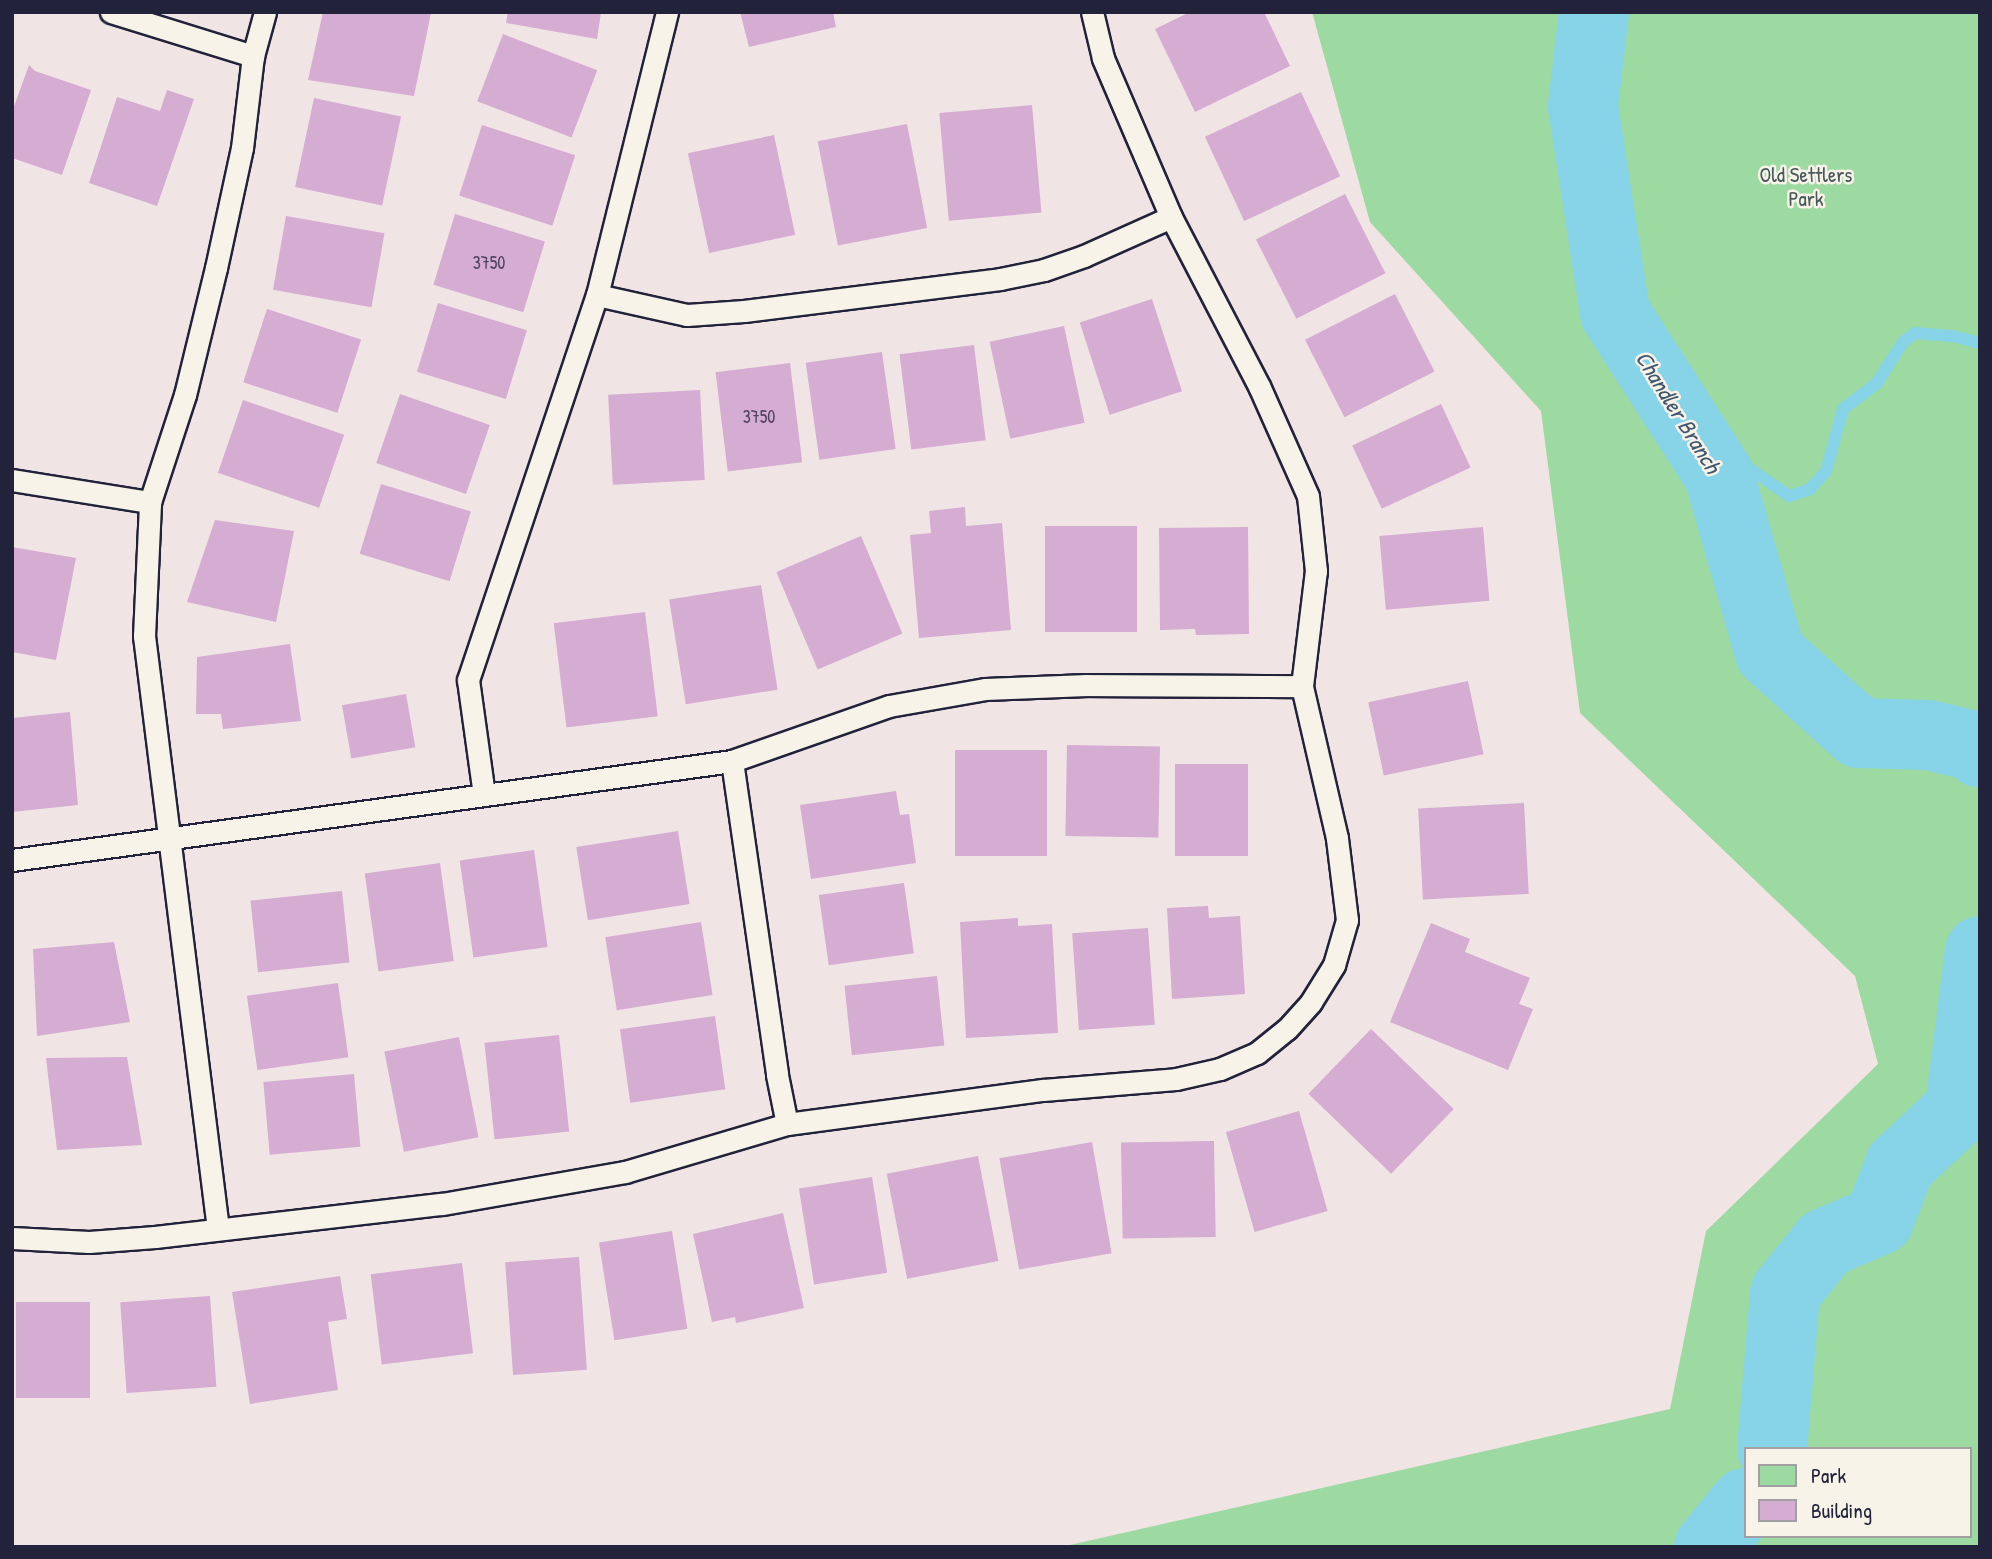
<!DOCTYPE html>
<html>
<head>
<meta charset="utf-8">
<style>
  body { margin:0 }
  #map { position:relative; width:1992px; height:1559px; overflow:hidden; background:#f0e5e4; font-family:"Patrick Hand",sans-serif }
  div>[style] { position:absolute }
  [style*='--x'] { left:calc(var(--x)*1px); top:calc(var(--y)*1px); width:calc(var(--w)*1px); rotate:calc(var(--a)*1deg) }
  .green>* { inset:0; background:#9ddaa2 }
  .stream>* { height:12px; margin:-6px; padding:0 6px; transform-origin:6px; border-radius:6px; background:#87d3e7 }
  .river>* { height:70px; margin:-35px; padding:0 35px; transform-origin:35px; border-radius:35px; background:#87d3e7 }
  .building>* { inset:0; background:#d5acd2; transform-origin:0 0 }
  .roads { filter:drop-shadow(2px 0 #22223b) drop-shadow(-2px 0 #22223b) drop-shadow(0 2px #22223b) drop-shadow(0 -2px #22223b) }
  .service>* { height:21px; margin:-10.5px; padding:0 10.5px; transform-origin:10.5px; border-radius:10.5px; background:#f7f3e8 }
  span { translate:-50% -50%; white-space:nowrap; text-align:center; line-height:1.15; -webkit-text-stroke:5px #f7f3e8; paint-order:stroke }
  .number-label { font-size:18px; color:#4f4461 }
  .number-label span { -webkit-text-stroke-width:0 }
  .park-label { font-size:21px; color:#47595a }
  .water-label { font-size:23px; color:#40576f; font-style:italic }
  .frame { position:absolute; inset:0; border:14px solid #22223b; pointer-events:none }
  .legend { position:absolute; left:1744px; top:1447px; width:228px; height:91px; box-sizing:border-box; background:#f7f3e8; border:2px solid #a29fa3; margin:0; padding:9px 12px; list-style:none; font-size:21px; color:#22223b }
  .legend li { display:flex; align-items:center; gap:14px; height:35px }
  .legend b { width:35px; border:2px solid #a29fa3 }
</style>
</head>
<body>
<div id="map">
  <div class="green">
    <div style="clip-path:polygon(evenodd,1312px 12px,1980px 12px,1980px 1547px,1061px 1547px,1670px 1409px,1706px 1231px,1878px 1064px,1855px 976px,1580px 713px,1541px 411px,1370px 222px,1312px 12px,1745px 1449px,1969px 1449px,1969px 1536px,1745px 1536px,1745px 1449px)"></div>
  </div>
  <div class="stream">
    <div style="--x:1699;--y:446;--w:14;--a:-12"></div>
    <div style="--x:1713;--y:443;--w:93;--a:34.9"></div>
    <div style="--x:1789;--y:496;--w:22;--a:-18"></div>
    <div style="--x:1810;--y:489;--w:24;--a:-48"></div>
    <div style="--x:1826;--y:471;--w:64;--a:-74.7"></div>
    <div style="--x:1843;--y:409;--w:43;--a:-37.4"></div>
    <div style="--x:1877;--y:383;--w:49;--a:-57.6"></div>
    <div style="--x:1903;--y:342;--w:15;--a:-37"></div>
    <div style="--x:1915;--y:333;--w:38;--a:5"></div>
    <div style="--x:1953;--y:336;--w:28;--a:15"></div>
  </div>
  <div class="river">
    <div style="--x:1594;--y:12;--w:95;--a:96.7"></div>
    <div style="--x:1583;--y:106;--w:209;--a:81.2"></div>
    <div style="--x:1615;--y:313;--w:193;--a:57.3"></div>
    <div style="--x:1719;--y:475;--w:185;--a:74"></div>
    <div style="--x:1770;--y:653;--w:120;--a:42"></div>
    <div style="--x:1859;--y:733;--w:69;--a:1.7"></div>
    <div style="--x:1928;--y:735;--w:47;--a:13.4"></div>
    <div style="--x:1974;--y:746;--w:9;--a:49"></div>
    <div style="--x:1772;--y:1449;--w:157;--a:-85.2"></div>
    <div style="--x:1785;--y:1293;--w:64;--a:-51.3"></div>
    <div style="--x:1825;--y:1243;--w:59;--a:-23.1"></div>
    <div style="--x:1879;--y:1220;--w:59;--a:-69.1"></div>
    <div style="--x:1900;--y:1165;--w:82;--a:-43"></div>
    <div style="--x:1960;--y:1109;--w:159;--a:-82.8"></div>
    <div style="--x:1709;--y:1547;--w:57;--a:-50.7"></div>
  </div>
  <div class="building">
    <div style="clip-path:polygon(323px 12px,431px 13px,414px 96px,308px 80px)"></div>
    <div style="clip-path:polygon(508px 12px,601px 12px,597px 39px,506px 23px)"></div>
    <div style="clip-path:polygon(740px 12px,833px 12px,836px 27px,749px 47px)"></div>
    <div style="clip-path:polygon(1190px 12px,1264px 12px,1290px 66px,1195px 112px,1155px 29px)"></div>
    <div style="left:503px;top:34px;width:101px;height:72px;rotate:21deg"></div>
    <div style="clip-path:polygon(29px 65px,35px 71px,91px 90px,62px 175px,12px 158px,12px 112px)"></div>
    <div style="clip-path:polygon(167px 90px,194px 99px,157px 206px,89px 183px,117px 97px,160px 111px)"></div>
    <div style="left:1301px;top:92px;width:93px;height:106px;rotate:65deg"></div>
    <div style="left:314px;top:98px;width:89px;height:91px;rotate:12deg"></div>
    <div style="left:1032px;top:105px;width:108px;height:93px;rotate:85deg"></div>
    <div style="left:907px;top:124px;width:106px;height:91px;rotate:79deg"></div>
    <div style="left:482px;top:125px;width:98px;height:74px;rotate:18deg"></div>
    <div style="left:774px;top:135px;width:102px;height:88px;rotate:78deg"></div>
    <div style="left:1345px;top:194px;width:89px;height:100px;rotate:63deg"></div>
    <div style="left:455px;top:214px;width:94px;height:74px;rotate:17deg"></div>
    <div style="left:286px;top:216px;width:100px;height:75px;rotate:10deg"></div>
    <div style="left:1395px;top:294px;width:87px;height:101px;rotate:63deg"></div>
    <div style="left:1152px;top:299px;width:97px;height:76px;rotate:72deg"></div>
    <div style="left:438px;top:303px;width:93px;height:72px;rotate:17deg"></div>
    <div style="left:267px;top:309px;width:99px;height:77px;rotate:18deg"></div>
    <div style="left:1064px;top:326px;width:99px;height:76px;rotate:78deg"></div>
    <div style="left:974px;top:345px;width:96px;height:75px;rotate:83deg"></div>
    <div style="left:882px;top:352px;width:98px;height:77px;rotate:82deg"></div>
    <div style="left:790px;top:363px;width:100px;height:75px;rotate:83deg"></div>
    <div style="left:700px;top:390px;width:90px;height:92px;rotate:87deg"></div>
    <div style="left:400px;top:394px;width:95px;height:73px;rotate:19deg"></div>
    <div style="left:243px;top:400px;width:107px;height:77px;rotate:19deg"></div>
    <div style="left:1441px;top:404px;width:70px;height:98px;rotate:65deg"></div>
    <div style="left:381px;top:484px;width:94px;height:73px;rotate:17deg"></div>
    <div style="clip-path:polygon(965px 507px,966px 526px,1002px 523px,1011px 630px,919px 638px,910px 535px,931px 533px,929px 511px)"></div>
    <div style="clip-path:polygon(215px 520px,294px 531px,276px 622px,187px 602px)"></div>
    <div style="left:1045px;top:526px;width:92px;height:106px"></div>
    <div style="clip-path:polygon(1248px 527px,1249px 634px,1196px 635px,1195px 629px,1160px 630px,1159px 528px)"></div>
    <div style="left:1483px;top:527px;width:74px;height:104px;rotate:85deg"></div>
    <div style="left:861px;top:536px;width:106px;height:92px;rotate:67deg"></div>
    <div style="clip-path:polygon(12px 547px,76px 558px,56px 660px,12px 652px)"></div>
    <div style="left:761px;top:585px;width:106px;height:93px;rotate:81deg"></div>
    <div style="left:645px;top:612px;width:105px;height:92px;rotate:83deg"></div>
    <div style="clip-path:polygon(290px 644px,301px 721px,223px 729px,221px 714px,196px 714px,197px 657px)"></div>
    <div style="left:1468px;top:681px;width:75px;height:102px;rotate:78deg"></div>
    <div style="left:406px;top:694px;width:54px;height:65px;rotate:80deg"></div>
    <div style="clip-path:polygon(70px 712px,78px 805px,12px 812px,12px 718px)"></div>
    <div style="left:1067px;top:745px;width:93px;height:91px;rotate:1deg"></div>
    <div style="left:1047px;top:750px;width:106px;height:92px;rotate:90deg"></div>
    <div style="left:1248px;top:764px;width:92px;height:73px;rotate:90deg"></div>
    <div style="clip-path:polygon(896px 791px,900px 815px,909px 814px,916px 863px,811px 879px,800px 805px)"></div>
    <div style="left:1524px;top:803px;width:91px;height:106px;rotate:87deg"></div>
    <div style="left:678px;top:831px;width:74px;height:103px;rotate:81deg"></div>
    <div style="left:534px;top:850px;width:98px;height:75px;rotate:82deg"></div>
    <div style="left:440px;top:863px;width:99px;height:76px;rotate:82deg"></div>
    <div style="left:904px;top:883px;width:71px;height:86px;rotate:82deg"></div>
    <div style="left:342px;top:891px;width:72px;height:92px;rotate:84deg"></div>
    <div style="clip-path:polygon(1208px 906px,1209px 918px,1240px 916px,1245px 994px,1172px 999px,1167px 908px)"></div>
    <div style="clip-path:polygon(1018px 918px,1018px 926px,1052px 924px,1058px 1033px,966px 1038px,960px 922px)"></div>
    <div style="left:701px;top:922px;width:74px;height:97px;rotate:81deg"></div>
    <div style="clip-path:polygon(1431px 923px,1470px 939px,1465px 952px,1530px 978px,1519px 1004px,1533px 1009px,1508px 1070px,1390px 1022px)"></div>
    <div style="left:1148px;top:928px;width:97px;height:76px;rotate:86deg"></div>
    <div style="clip-path:polygon(114px 942px,130px 1022px,37px 1036px,33px 949px)"></div>
    <div style="left:937px;top:976px;width:70px;height:93px;rotate:84deg"></div>
    <div style="left:338px;top:983px;width:75px;height:92px;rotate:82deg"></div>
    <div style="left:715px;top:1016px;width:74px;height:96px;rotate:82deg"></div>
    <div style="left:1371px;top:1029px;width:115px;height:90px;rotate:44deg"></div>
    <div style="left:559px;top:1035px;width:97px;height:75px;rotate:84deg"></div>
    <div style="left:459px;top:1037px;width:102px;height:76px;rotate:79deg"></div>
    <div style="clip-path:polygon(127px 1057px,142px 1145px,57px 1150px,46px 1058px)"></div>
    <div style="left:354px;top:1074px;width:73px;height:91px;rotate:85deg"></div>
    <div style="left:1299px;top:1111px;width:104px;height:76px;rotate:74deg"></div>
    <div style="left:1214px;top:1141px;width:96px;height:93px;rotate:89deg"></div>
    <div style="left:1092px;top:1142px;width:113px;height:94px;rotate:80deg"></div>
    <div style="left:978px;top:1156px;width:107px;height:93px;rotate:79deg"></div>
    <div style="left:872px;top:1177px;width:97px;height:74px;rotate:81deg"></div>
    <div style="clip-path:polygon(783px 1213px,804px 1308px,736px 1323px,735px 1317px,712px 1322px,693px 1234px)"></div>
    <div style="left:672px;top:1231px;width:99px;height:74px;rotate:81deg"></div>
    <div style="left:579px;top:1257px;width:113px;height:74px;rotate:86deg"></div>
    <div style="left:462px;top:1263px;width:91px;height:92px;rotate:83deg"></div>
    <div style="clip-path:polygon(340px 1276px,347px 1319px,328px 1322px,338px 1390px,250px 1404px,232px 1292px)"></div>
    <div style="left:210px;top:1296px;width:91px;height:90px;rotate:86deg"></div>
    <div style="left:90px;top:1302px;width:96px;height:74px;rotate:90deg"></div>
  </div>
  <div class="roads">
    <div class="service">
      <div style="--x:111;--y:12;--w:149;--a:17.2"></div>
      <div style="--x:597;--y:295;--w:92;--a:12.5"></div>
      <div style="--x:687;--y:315;--w:57;--a:-4"></div>
      <div style="--x:744;--y:311;--w:258;--a:-7.1"></div>
      <div style="--x:1000;--y:279;--w:45;--a:-11.6"></div>
      <div style="--x:1044;--y:270;--w:42;--a:-19.3"></div>
      <div style="--x:1084;--y:256;--w:95;--a:-24.1"></div>
      <div style="--x:12;--y:480;--w:140;--a:9.1"></div>
      <div style="--x:732;--y:761;--w:317;--a:81.8"></div>
      <div style="--x:777;--y:1075;--w:50;--a:78.5"></div>
      <div style="--x:484;--y:795;--w:116;--a:-97.9"></div>
      <div style="--x:468;--y:680;--w:406;--a:-71.5"></div>
      <div style="--x:597;--y:295;--w:292;--a:-76.1"></div>
      <div style="--x:12;--y:860;--w:727;--a:-7.83"></div>
      <div style="--x:732;--y:761;--w:166;--a:-19.3"></div>
      <div style="--x:889;--y:706;--w:97;--a:-10"></div>
      <div style="--x:985;--y:689;--w:102;--a:-2.2"></div>
      <div style="--x:1087;--y:685;--w:215;--a:0.3"></div>
      <div style="--x:218;--y:1229;--w:598;--a:-97.11"></div>
      <div style="--x:144;--y:636;--w:134;--a:-87.4"></div>
      <div style="--x:150;--y:502;--w:113;--a:-71.9"></div>
      <div style="--x:185;--y:395;--w:131;--a:-76.3"></div>
      <div style="--x:216;--y:268;--w:123;--a:-77.8"></div>
      <div style="--x:242;--y:148;--w:93;--a:-83.2"></div>
      <div style="--x:253;--y:56;--w:46;--a:-74.7"></div>
      <div style="--x:12;--y:1238;--w:77;--a:3"></div>
      <div style="--x:89;--y:1242;--w:66;--a:-4.3"></div>
      <div style="--x:155;--y:1237;--w:289;--a:-6.6"></div>
      <div style="--x:442;--y:1204;--w:186;--a:-9.9"></div>
      <div style="--x:625;--y:1172;--w:169;--a:-16.5"></div>
      <div style="--x:787;--y:1124;--w:258;--a:-7.6"></div>
      <div style="--x:1043;--y:1090;--w:133;--a:-4.7"></div>
      <div style="--x:1176;--y:1079;--w:45;--a:-12.8"></div>
      <div style="--x:1220;--y:1069;--w:40;--a:-23.4"></div>
      <div style="--x:1257;--y:1053;--w:38;--a:-39"></div>
      <div style="--x:1287;--y:1029;--w:36;--a:-48"></div>
      <div style="--x:1311;--y:1002;--w:44;--a:-58.1"></div>
      <div style="--x:1334;--y:965;--w:47;--a:-73.9"></div>
      <div style="--x:1347;--y:920;--w:83;--a:-97"></div>
      <div style="--x:1337;--y:838;--w:156;--a:-103"></div>
      <div style="--x:1302;--y:686;--w:116;--a:-83.1"></div>
      <div style="--x:1316;--y:571;--w:75;--a:-96.1"></div>
      <div style="--x:1308;--y:496;--w:120;--a:-114"></div>
      <div style="--x:1259;--y:386;--w:191;--a:-117.5"></div>
      <div style="--x:1171;--y:217;--w:173;--a:-113.2"></div>
      <div style="--x:1103;--y:58;--w:47;--a:-103.4"></div>
    </div>
  </div>
  <div class="number-label">
    <span style="left:489px;top:263px">3750</span>
    <span style="left:759px;top:417px">3750</span>
  </div>
  <div class="park-label">
    <span style="left:1806px;top:187px">Old Settlers<br>Park</span>
  </div>
  <div class="water-label">
    <span style="left:1678px;top:412px;rotate:58deg">Chandler Branch</span>
  </div>
  <div class="frame"></div>
  <ul class="legend">
  <li><b style="height:19px;background:#9ddaa2"></b>Park</li>
  <li><b style="height:19px;background:#d5acd2"></b>Building</li>
  </ul>
</div>
</body>
</html>
